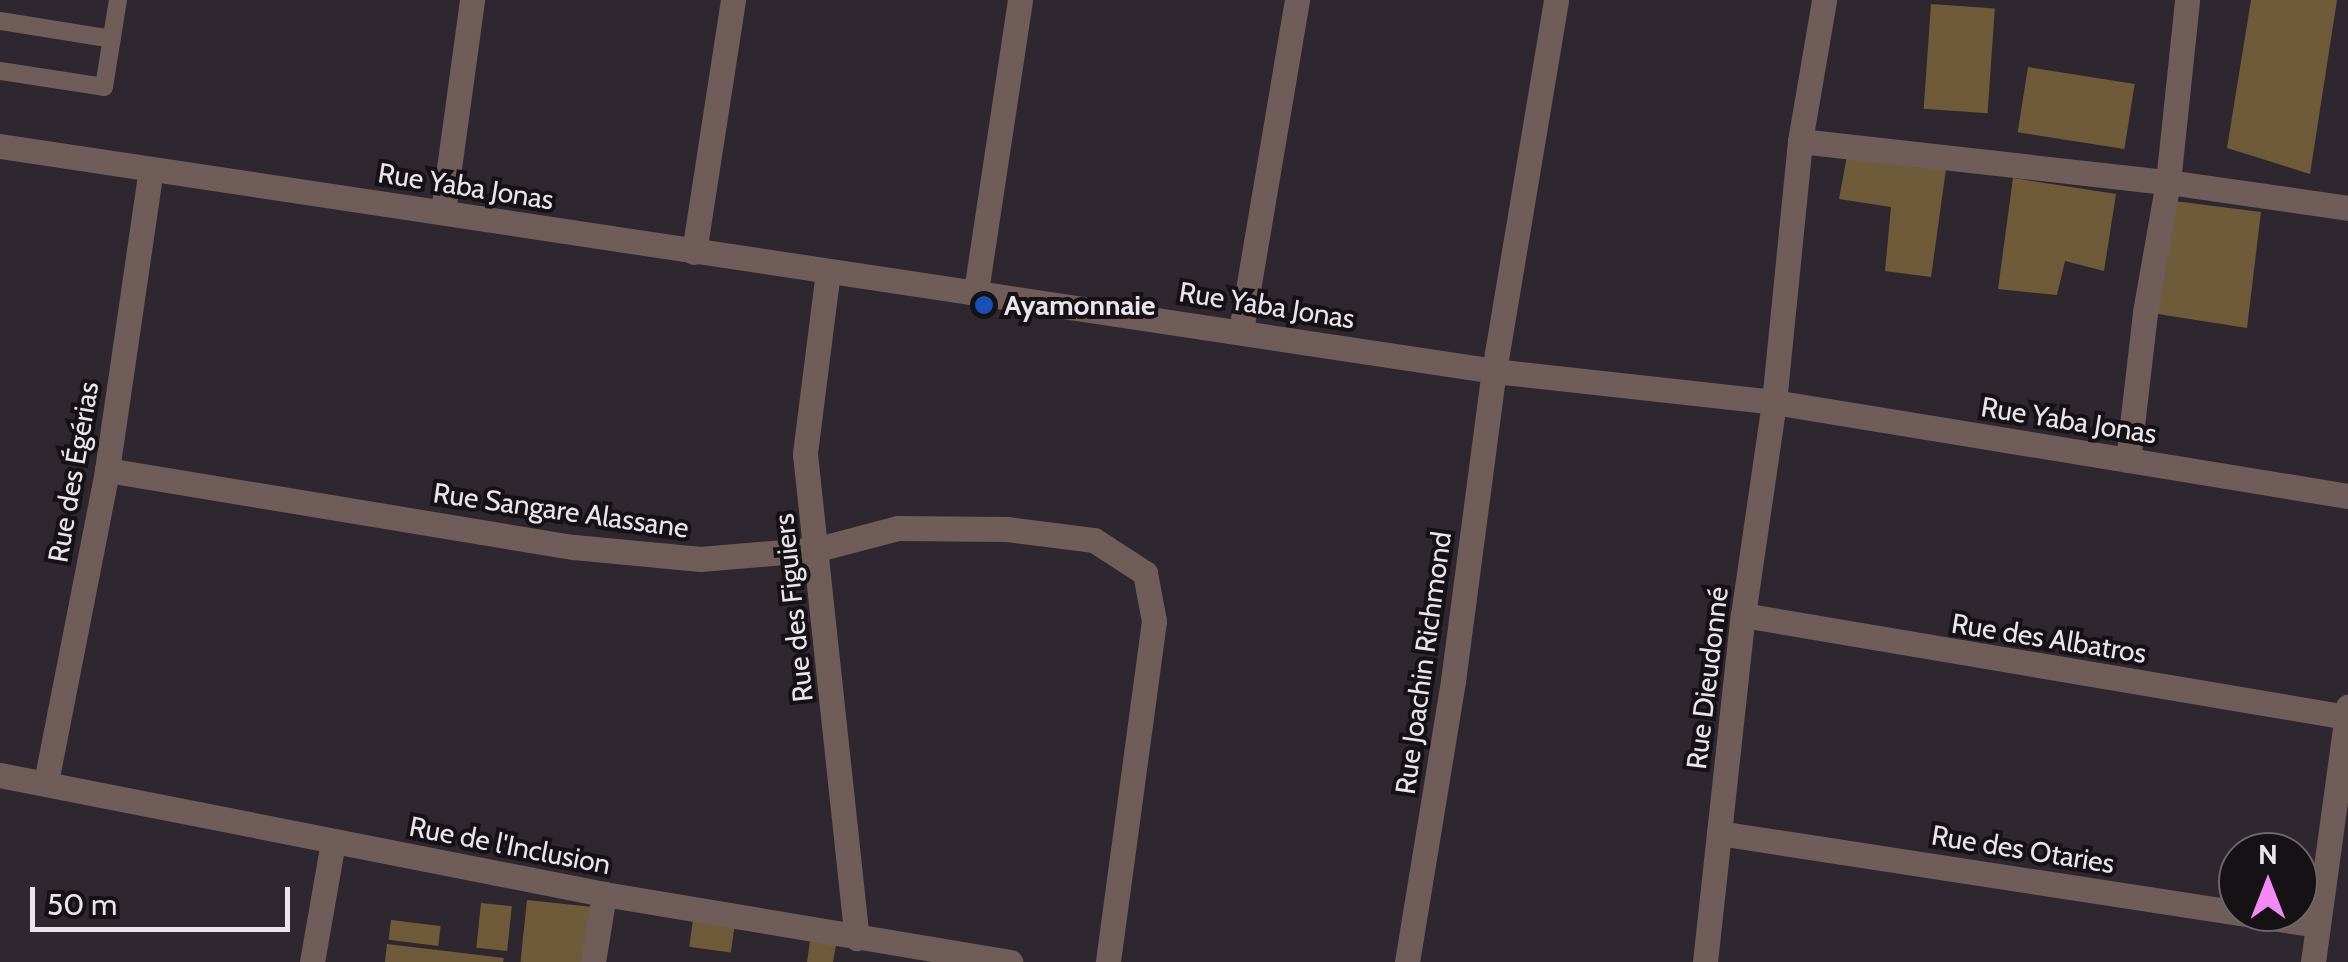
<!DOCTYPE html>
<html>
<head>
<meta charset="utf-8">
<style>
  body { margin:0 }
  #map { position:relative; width:2348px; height:962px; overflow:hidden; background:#2f272f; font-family:Cabin,sans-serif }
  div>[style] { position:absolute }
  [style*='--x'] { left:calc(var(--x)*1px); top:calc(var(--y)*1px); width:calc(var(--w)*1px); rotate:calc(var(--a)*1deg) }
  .building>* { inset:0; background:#6f5b3a; transform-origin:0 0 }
  .lane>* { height:18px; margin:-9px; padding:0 9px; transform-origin:9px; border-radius:9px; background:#705d5a }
  .street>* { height:25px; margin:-12.5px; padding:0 12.5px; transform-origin:12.5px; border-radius:12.5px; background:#705d5a }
  .dots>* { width:28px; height:28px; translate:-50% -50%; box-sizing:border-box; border:5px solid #151115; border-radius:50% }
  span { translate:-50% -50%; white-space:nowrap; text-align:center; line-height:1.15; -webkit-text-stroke:8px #151115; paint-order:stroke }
  .street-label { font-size:28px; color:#eae5ea }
  .poi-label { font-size:28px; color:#eae5ea; font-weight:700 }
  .left { translate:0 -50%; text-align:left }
  .north { position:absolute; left:2218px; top:832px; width:100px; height:100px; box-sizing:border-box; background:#151115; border:2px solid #6a666a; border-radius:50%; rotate:0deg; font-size:28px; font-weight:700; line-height:40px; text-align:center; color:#eae5ea }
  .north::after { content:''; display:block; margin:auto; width:35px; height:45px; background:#f28af3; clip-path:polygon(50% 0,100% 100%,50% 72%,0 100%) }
  .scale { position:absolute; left:30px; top:887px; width:260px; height:45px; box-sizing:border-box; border:5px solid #eae5ea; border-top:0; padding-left:12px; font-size:30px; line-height:35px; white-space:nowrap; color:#eae5ea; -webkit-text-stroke:8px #151115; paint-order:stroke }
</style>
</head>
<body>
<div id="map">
  <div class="building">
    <div style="clip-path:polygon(2251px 0,2337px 0,2310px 174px,2227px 148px)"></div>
    <div style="left:1931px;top:4px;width:64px;height:105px;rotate:4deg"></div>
    <div style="left:2028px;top:67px;width:108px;height:66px;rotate:9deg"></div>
    <div style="clip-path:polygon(1847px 156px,1946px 169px,1931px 277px,1885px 271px,1891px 207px,1839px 199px)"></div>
    <div style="clip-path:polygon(2013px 178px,2116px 194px,2104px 271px,2065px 261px,2057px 295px,1998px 289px)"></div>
    <div style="clip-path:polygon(2174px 201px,2261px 212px,2247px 328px,2145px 312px)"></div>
    <div style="left:527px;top:900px;width:64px;height:62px;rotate:6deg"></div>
    <div style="left:481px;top:903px;width:31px;height:45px;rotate:6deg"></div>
    <div style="left:391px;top:920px;width:50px;height:20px;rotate:7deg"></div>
    <div style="left:693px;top:920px;width:42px;height:27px;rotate:8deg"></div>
    <div style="clip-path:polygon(810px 941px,836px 945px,833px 962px,807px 962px)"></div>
    <div style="clip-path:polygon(387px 944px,504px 958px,503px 962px,385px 962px)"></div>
  </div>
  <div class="lane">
    <div style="--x:0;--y:21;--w:113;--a:9.1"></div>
    <div style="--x:0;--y:71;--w:105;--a:8.7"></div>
    <div style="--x:104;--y:87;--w:88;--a:-80.9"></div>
  </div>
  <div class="street">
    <div style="--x:1800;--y:141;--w:370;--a:6.4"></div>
    <div style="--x:2168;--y:182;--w:182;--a:8.2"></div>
    <div style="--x:0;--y:146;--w:1511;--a:8.56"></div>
    <div style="--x:1494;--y:371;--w:282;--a:6.3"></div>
    <div style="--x:1774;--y:402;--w:582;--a:9.3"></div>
    <div style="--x:443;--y:212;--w:214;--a:-82.2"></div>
    <div style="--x:694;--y:252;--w:255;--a:-81.2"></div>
    <div style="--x:828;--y:271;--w:184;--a:97.2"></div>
    <div style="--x:805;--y:454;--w:487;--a:83.9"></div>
    <div style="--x:976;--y:291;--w:294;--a:-81.4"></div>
    <div style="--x:1241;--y:331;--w:336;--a:-80.4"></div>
    <div style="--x:2128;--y:460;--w:149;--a:-83.4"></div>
    <div style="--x:2145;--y:312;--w:132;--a:-80"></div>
    <div style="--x:2168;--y:182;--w:183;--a:-84"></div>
    <div style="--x:107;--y:470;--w:473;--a:9.4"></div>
    <div style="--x:574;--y:547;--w:127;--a:5.4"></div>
    <div style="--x:700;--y:559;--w:118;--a:-4.8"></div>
    <div style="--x:818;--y:549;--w:83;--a:-14.7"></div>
    <div style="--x:898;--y:528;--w:109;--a:0.5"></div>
    <div style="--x:1007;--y:529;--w:88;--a:7.2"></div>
    <div style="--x:1094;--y:540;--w:61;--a:32.9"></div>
    <div style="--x:1145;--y:573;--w:49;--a:79.4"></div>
    <div style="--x:1154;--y:621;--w:344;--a:97.7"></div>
    <div style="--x:1743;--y:615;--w:613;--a:9.59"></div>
    <div style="--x:0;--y:775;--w:616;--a:11.15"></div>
    <div style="--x:604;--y:894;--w:412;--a:9.5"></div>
    <div style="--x:46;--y:782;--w:318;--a:-78.9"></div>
    <div style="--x:107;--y:470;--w:303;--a:-81.7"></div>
    <div style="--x:1719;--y:833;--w:606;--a:8.73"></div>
    <div style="--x:312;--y:962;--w:122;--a:-80.1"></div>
    <div style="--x:593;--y:962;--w:69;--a:-80.8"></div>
    <div style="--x:1407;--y:962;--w:285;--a:-80.7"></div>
    <div style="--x:1453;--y:681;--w:313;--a:-82.5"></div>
    <div style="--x:1494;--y:371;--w:376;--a:-80.5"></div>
    <div style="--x:1705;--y:962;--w:349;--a:-83.8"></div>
    <div style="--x:1743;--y:615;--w:215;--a:-81.7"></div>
    <div style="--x:1774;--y:402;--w:262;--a:-84.3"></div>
    <div style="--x:1800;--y:141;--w:143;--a:-80.3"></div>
    <div style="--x:2313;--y:962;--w:258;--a:-82.2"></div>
  </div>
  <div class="dots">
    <div style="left:984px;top:305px;background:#1a4fb4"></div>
  </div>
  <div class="street-label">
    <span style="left:466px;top:186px;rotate:9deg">Rue Yaba Jonas</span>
    <span style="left:1267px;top:305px;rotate:9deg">Rue Yaba Jonas</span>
    <span style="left:2069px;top:420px;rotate:9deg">Rue Yaba Jonas</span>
    <span style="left:73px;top:472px;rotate:-80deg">Rue des Égérias</span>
    <span style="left:561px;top:510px;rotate:8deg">Rue Sangare Alassane</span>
    <span style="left:793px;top:608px;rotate:-96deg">Rue des Figuiers</span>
    <span style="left:2049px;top:638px;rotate:9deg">Rue des Albatros</span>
    <span style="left:1423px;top:663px;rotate:-82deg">Rue Joachin Richmond</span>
    <span style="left:1707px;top:678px;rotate:-83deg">Rue Dieudonné</span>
    <span style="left:510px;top:845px;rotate:11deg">Rue de l'Inclusion</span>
    <span style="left:2023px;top:849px;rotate:9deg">Rue des Otaries</span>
  </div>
  <div class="poi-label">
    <span class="left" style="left:1004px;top:305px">Ayamonnaie</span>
  </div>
  <div class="north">N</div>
  <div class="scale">50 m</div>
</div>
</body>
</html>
